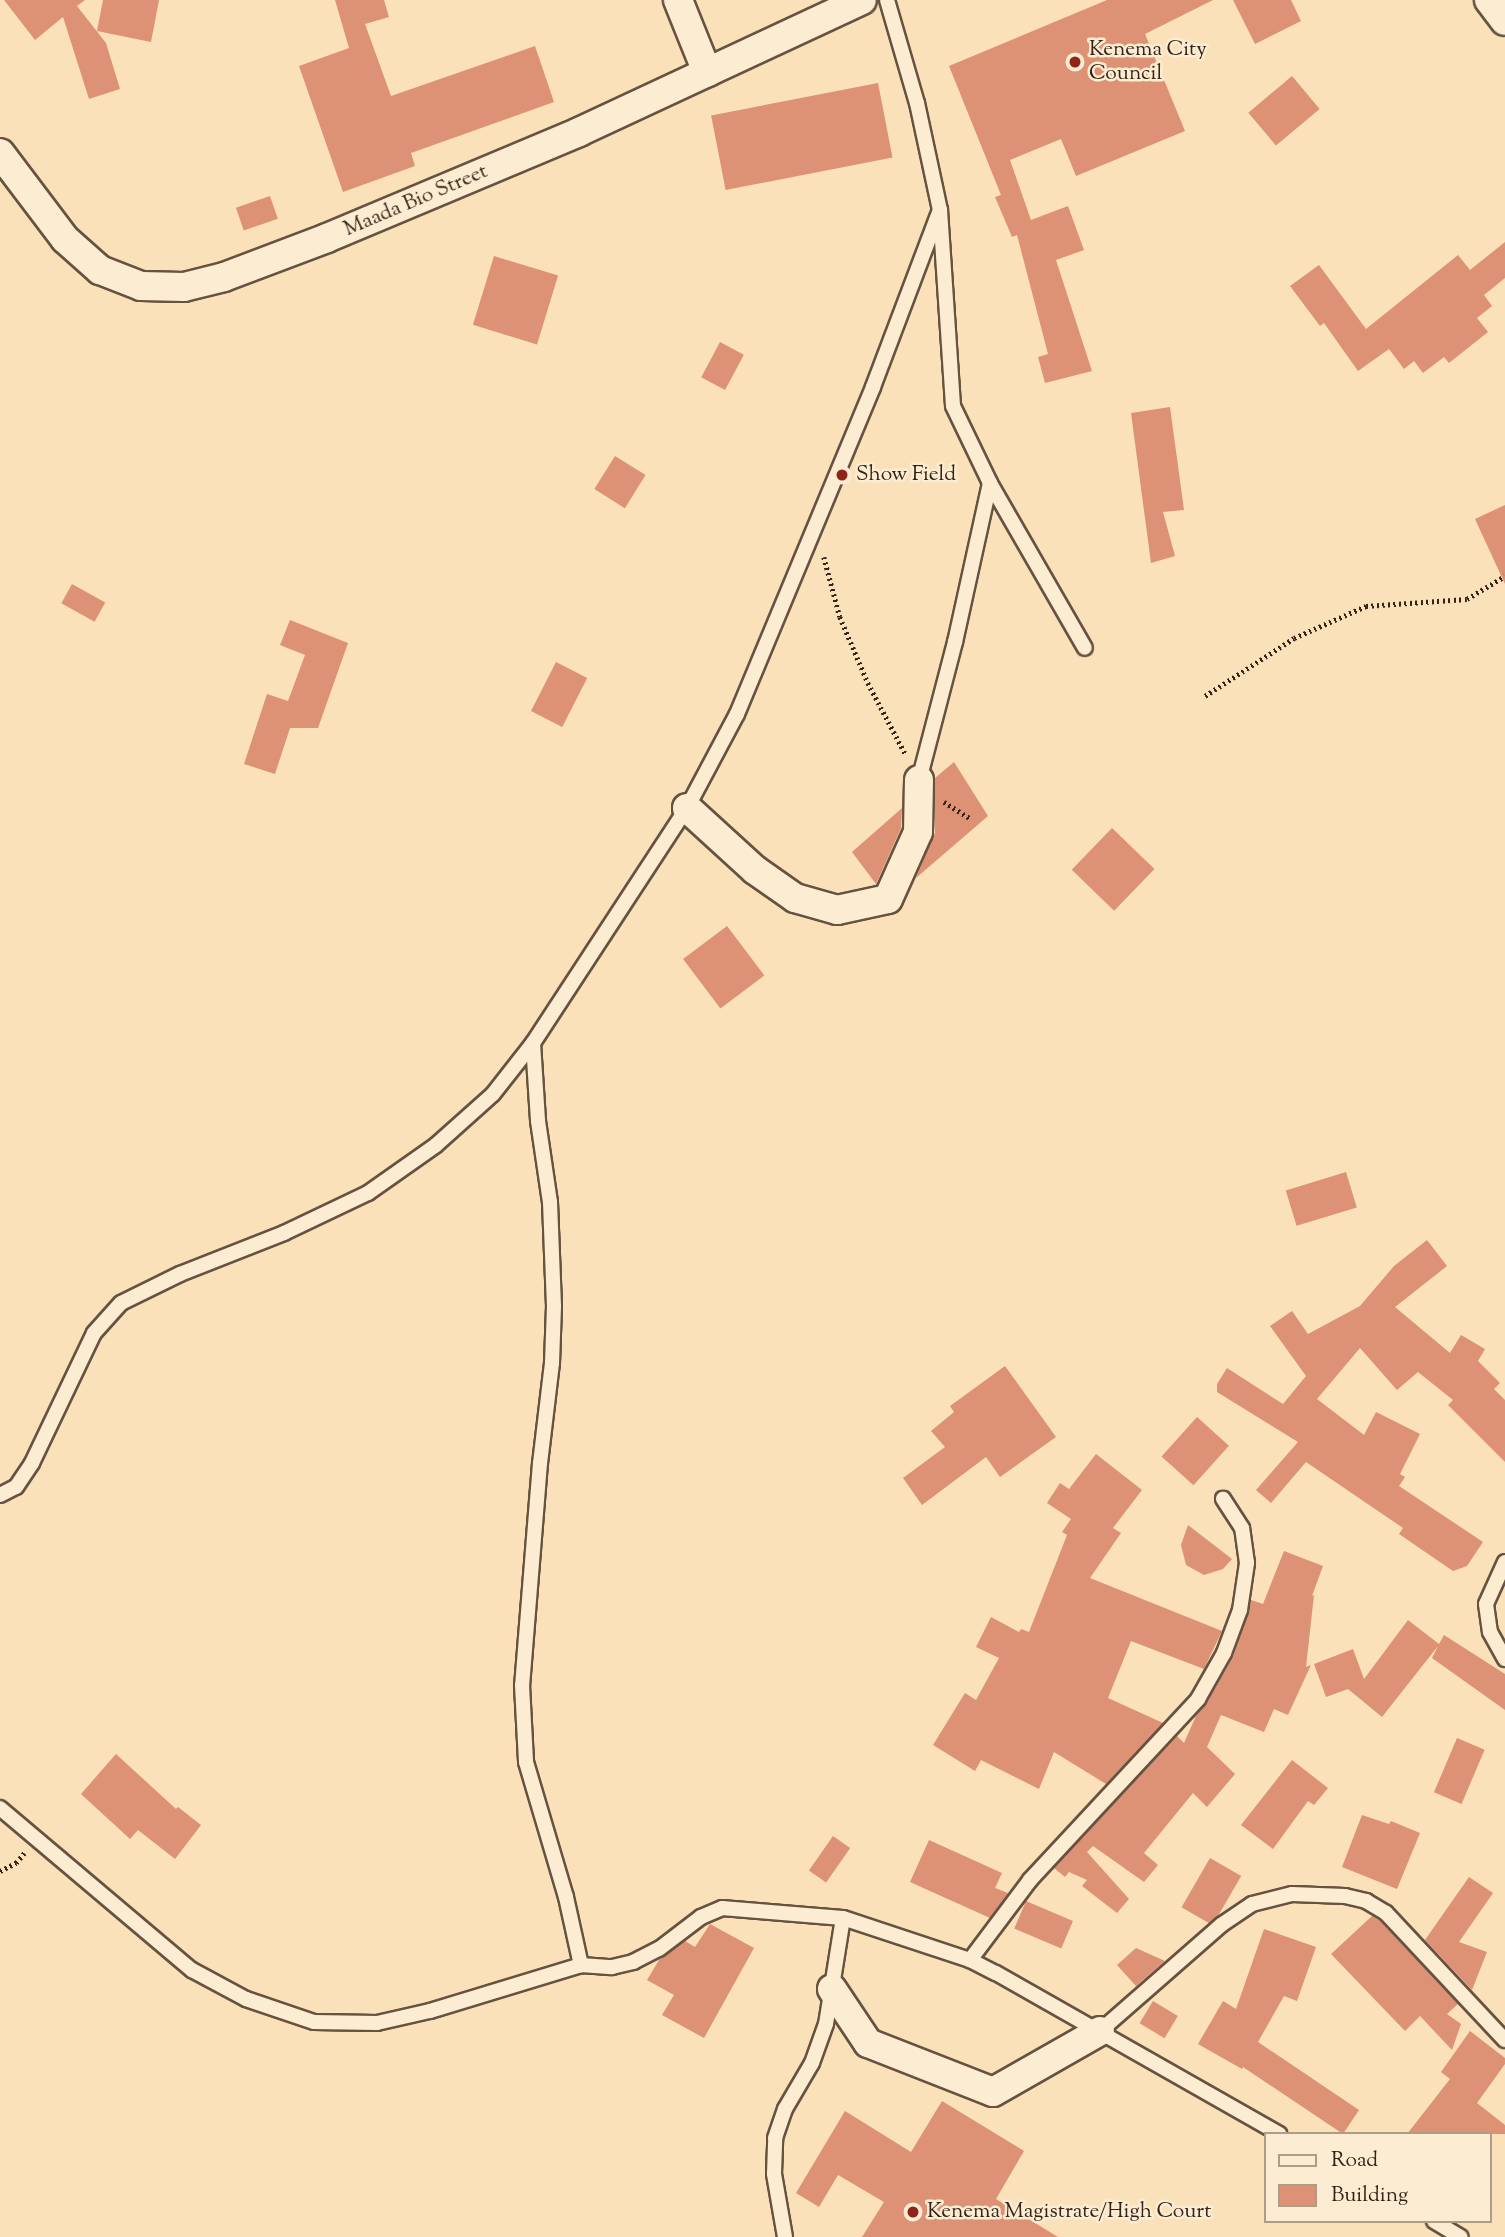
<!DOCTYPE html>
<html>
<head>
<meta charset="utf-8">
<style>
  body { margin:0 }
  #map { position:relative; width:1505px; height:2237px; overflow:hidden; background:#fae1b9; font-family:"Sorts Mill Goudy",serif }
  div>[style] { position:absolute }
  [style*='--x'] { left:calc(var(--x)*1px); top:calc(var(--y)*1px); width:calc(var(--w)*1px); rotate:calc(var(--a)*1deg) }
  .building>* { inset:0; background:#dd9175; transform-origin:0 0 }
  .path>* { height:4.5px; margin-top:-2.25px; transform-origin:0; background:repeating-linear-gradient(90deg,#362318 0 2px,transparent 0 5.5px) }
  .roads { filter:drop-shadow(2px 0 #675240) drop-shadow(-2px 0 #675240) drop-shadow(0 2px #675240) drop-shadow(0 -2px #675240) }
  .service>* { height:14px; margin:-7px; padding:0 7px; transform-origin:7px; border-radius:7px; background:#fcecd2 }
  .minor>* { height:28px; margin:-14px; padding:0 14px; transform-origin:14px; border-radius:14px; background:#fcecd2 }
  .dots>* { width:19px; height:19px; translate:-50% -50%; box-sizing:border-box; border:4px solid #fcecd2; border-radius:50% }
  span { translate:-50% -50%; white-space:nowrap; text-align:center; line-height:1.15; -webkit-text-stroke:5px #fcecd2; paint-order:stroke }
  .poi-label { font-size:21px; color:#362318 }
  .left { translate:0 -50%; text-align:left }
  .street-label { font-size:21px; color:#362318 }
  .legend { position:absolute; left:1264px; top:2132px; width:228px; height:91px; box-sizing:border-box; background:#fcecd2; border:2px solid #ad9c88; margin:0; padding:9px 12px; list-style:none; font-size:21px; color:#362318 }
  .legend li { display:flex; align-items:center; gap:14px; height:35px }
  .legend b { width:35px; border:2px solid #ad9c88 }
</style>
</head>
<body>
<div id="map">
  <div class="building">
    <div style="clip-path:polygon(4px 0,85px 0,77px 6px,106px 43px,120px 89px,89px 99px,63px 17px,35px 40px)"></div>
    <div style="clip-path:polygon(103px 0,159px 0,151px 42px,97px 31px)"></div>
    <div style="clip-path:polygon(335px 0,384px 0,389px 17px,365px 24px,391px 96px,535px 46px,554px 102px,411px 153px,415px 166px,343px 192px,299px 66px,349px 48px)"></div>
    <div style="clip-path:polygon(1107px 0,1213px 0,1145px 34px,1185px 131px,1076px 176px,1061px 139px,1010px 160px,1031px 220px,1068px 206px,1084px 250px,1056px 260px,1092px 371px,1045px 383px,1038px 357px,1048px 354px,1017px 235px,1012px 237px,995px 197px,1001px 195px,949px 66px)"></div>
    <div style="clip-path:polygon(1233px 0,1291px 0,1301px 21px,1255px 44px)"></div>
    <div style="left:1292px;top:76px;width:43px;height:57px;rotate:50deg"></div>
    <div style="left:878px;top:83px;width:76px;height:170px;rotate:79deg"></div>
    <div style="left:270px;top:196px;width:24px;height:36px;rotate:71deg"></div>
    <div style="clip-path:polygon(1505px 242px,1505px 278px,1484px 295px,1492px 306px,1477px 318px,1488px 332px,1449px 363px,1444px 357px,1423px 373px,1414px 361px,1404px 369px,1389px 349px,1358px 371px,1324px 323px,1320px 326px,1290px 286px,1319px 265px,1366px 329px,1458px 255px,1470px 270px)"></div>
    <div style="left:494px;top:256px;width:67px;height:72px;rotate:17deg"></div>
    <div style="left:720px;top:342px;width:27px;height:40px;rotate:28deg"></div>
    <div style="clip-path:polygon(1170px 407px,1184px 510px,1163px 512px,1175px 556px,1151px 563px,1131px 413px)"></div>
    <div style="left:615px;top:456px;width:36px;height:39px;rotate:32deg"></div>
    <div style="clip-path:polygon(1505px 505px,1505px 584px,1475px 519px)"></div>
    <div style="left:72px;top:584px;width:38px;height:22px;rotate:29deg"></div>
    <div style="clip-path:polygon(290px 620px,348px 643px,318px 728px,290px 728px,275px 774px,244px 764px,267px 694px,288px 701px,305px 655px,280px 645px)"></div>
    <div style="left:556px;top:662px;width:35px;height:55px;rotate:27deg"></div>
    <div style="clip-path:polygon(954px 762px,988px 816px,916px 878px,935px 833px,935px 778px)"></div>
    <div style="clip-path:polygon(902px 808px,901px 828px,876px 884px,852px 852px)"></div>
    <div style="left:1112px;top:828px;width:59px;height:58px;rotate:44deg"></div>
    <div style="left:727px;top:926px;width:62px;height:55px;rotate:53deg"></div>
    <div style="left:1346px;top:1172px;width:37px;height:63px;rotate:73deg"></div>
    <div style="clip-path:polygon(1427px 1240px,1447px 1266px,1395px 1307px,1450px 1353px,1461px 1335px,1485px 1349px,1478px 1361px,1500px 1383px,1494px 1389px,1505px 1400px,1505px 1462px,1448px 1405px,1453px 1400px,1418px 1372px,1397px 1390px,1360px 1348px,1317px 1399px,1364px 1435px,1376px 1412px,1420px 1434px,1400px 1474px,1405px 1477px,1399px 1486px,1483px 1542px,1467px 1566px,1453px 1571px,1399px 1534px,1403px 1528px,1306px 1462px,1271px 1503px,1256px 1490px,1298px 1442px,1217px 1392px,1217px 1384px,1227px 1368px,1283px 1404px,1306px 1376px,1270px 1326px,1292px 1311px,1308px 1334px,1360px 1306px,1394px 1266px)"></div>
    <div style="clip-path:polygon(1005px 1366px,1056px 1437px,1000px 1477px,986px 1457px,922px 1505px,903px 1478px,945px 1447px,931px 1431px,954px 1412px,950px 1406px)"></div>
    <div style="left:1197px;top:1417px;width:43px;height:53px;rotate:42deg"></div>
    <div style="clip-path:polygon(1096px 1454px,1142px 1490px,1113px 1528px,1121px 1533px,1090px 1578px,1222px 1631px,1204px 1669px,1131px 1641px,1108px 1698px,1163px 1723px,1106px 1784px,1054px 1752px,1039px 1789px,981px 1760px,975px 1771px,933px 1745px,965px 1693px,976px 1700px,999px 1658px,976px 1647px,991px 1617px,1019px 1632px,1021px 1629px,1029px 1632px,1067px 1535px,1062px 1532px,1071px 1519px,1047px 1503px,1060px 1483px,1069px 1489px)"></div>
    <div style="clip-path:polygon(1188px 1525px,1232px 1559px,1223px 1569px,1204px 1575px,1186px 1565px,1181px 1545px)"></div>
    <div style="clip-path:polygon(1284px 1551px,1323px 1566px,1312px 1596px,1314px 1595px,1306px 1667px,1311px 1665px,1288px 1715px,1274px 1709px,1264px 1732px,1221px 1715px,1207px 1747px,1235px 1774px,1207px 1807px,1193px 1793px,1144px 1853px,1158px 1865px,1144px 1882px,1093px 1846px,1087px 1852px,1129px 1899px,1117px 1913px,1082px 1886px,1087px 1880px,1069px 1872px,1065px 1877px,1054px 1868px,1177px 1736px,1184px 1743px,1196px 1716px,1206px 1704px,1233px 1657px,1251px 1600px,1263px 1604px)"></div>
    <div style="clip-path:polygon(1408px 1620px,1439px 1644px,1444px 1635px,1505px 1674px,1505px 1710px,1432px 1658px,1438px 1646px,1382px 1717px,1348px 1689px,1326px 1697px,1314px 1664px,1353px 1649px,1364px 1679px)"></div>
    <div style="left:1457px;top:1738px;width:30px;height:59px;rotate:23deg"></div>
    <div style="clip-path:polygon(116px 1754px,176px 1809px,178px 1807px,201px 1825px,175px 1859px,138px 1830px,130px 1839px,81px 1794px)"></div>
    <div style="clip-path:polygon(1292px 1760px,1328px 1788px,1314px 1805px,1308px 1801px,1273px 1849px,1241px 1825px)"></div>
    <div style="clip-path:polygon(1362px 1815px,1389px 1824px,1391px 1821px,1420px 1833px,1397px 1889px,1342px 1867px)"></div>
    <div style="left:833px;top:1836px;width:21px;height:42px;rotate:35deg"></div>
    <div style="clip-path:polygon(929px 1840px,1002px 1873px,995px 1888px,1008px 1893px,990px 1918px,910px 1882px)"></div>
    <div style="left:1210px;top:1858px;width:36px;height:57px;rotate:30deg"></div>
    <div style="clip-path:polygon(1469px 1877px,1493px 1893px,1459px 1942px,1487px 1952px,1472px 1990px,1425px 1940px)"></div>
    <div style="left:1026px;top:1901px;width:51px;height:30px;rotate:23deg"></div>
    <div style="clip-path:polygon(1372px 1916px,1380px 1921px,1458px 2004px,1447px 2014px,1461px 2024px,1452px 2050px,1420px 2016px,1405px 2031px,1331px 1954px)"></div>
    <div style="clip-path:polygon(710px 1924px,754px 1948px,704px 2038px,662px 2015px,674px 1995px,647px 1980px,659px 1960px,685px 1941px,695px 1947px)"></div>
    <div style="clip-path:polygon(1264px 1929px,1316px 1947px,1297px 2001px,1284px 1996px,1258px 2042px,1359px 2110px,1343px 2134px,1243px 2067px,1242px 2069px,1198px 2044px,1223px 2001px,1236px 2009px)"></div>
    <div style="clip-path:polygon(1136px 1948px,1165px 1961px,1136px 1986px,1117px 1965px)"></div>
    <div style="left:1153px;top:2001px;width:29px;height:26px;rotate:31deg"></div>
    <div style="clip-path:polygon(1470px 2031px,1505px 2058px,1505px 2064px,1477px 2103px,1505px 2125px,1505px 2134px,1407px 2134px,1450px 2079px,1441px 2072px)"></div>
    <div style="clip-path:polygon(942px 2101px,1024px 2151px,996px 2199px,1058px 2237px,862px 2237px,884px 2202px,838px 2175px,819px 2207px,796px 2193px,845px 2111px,911px 2152px)"></div>
  </div>
  <div class="path">
    <div style="--x:824;--y:557;--w:62;--a:75.1"></div>
    <div style="--x:840;--y:617;--w:72;--a:67"></div>
    <div style="--x:868;--y:683;--w:81;--a:62.2"></div>
    <div style="--x:1205;--y:696;--w:106;--a:-33.1"></div>
    <div style="--x:1294;--y:638;--w:79;--a:-24"></div>
    <div style="--x:1366;--y:606;--w:101;--a:-4"></div>
    <div style="--x:1467;--y:599;--w:44;--a:-31.2"></div>
    <div style="--x:944;--y:802;--w:31;--a:32"></div>
    <div style="--x:0;--y:1871;--w:18;--a:-27"></div>
    <div style="--x:16;--y:1863;--w:13;--a:-51"></div>
  </div>
  <div class="roads">
    <div class="service">
      <div style="--x:887;--y:0;--w:107;--a:73.8"></div>
      <div style="--x:917;--y:103;--w:109;--a:77.9"></div>
      <div style="--x:940;--y:210;--w:196;--a:86.2"></div>
      <div style="--x:953;--y:406;--w:85;--a:64.3"></div>
      <div style="--x:990;--y:483;--w:163;--a:102.4"></div>
      <div style="--x:955;--y:642;--w:143;--a:104.6"></div>
      <div style="--x:990;--y:483;--w:190;--a:60.1"></div>
      <div style="--x:533;--y:1043;--w:78;--a:86.3"></div>
      <div style="--x:538;--y:1121;--w:82;--a:81.6"></div>
      <div style="--x:550;--y:1202;--w:104;--a:87.8"></div>
      <div style="--x:554;--y:1306;--w:57;--a:92"></div>
      <div style="--x:552;--y:1363;--w:101;--a:96.8"></div>
      <div style="--x:540;--y:1463;--w:223;--a:94.6"></div>
      <div style="--x:522;--y:1685;--w:77;--a:87"></div>
      <div style="--x:526;--y:1762;--w:141;--a:73.5"></div>
      <div style="--x:566;--y:1897;--w:70;--a:77.6"></div>
      <div style="--x:0;--y:1495;--w:18;--a:-27"></div>
      <div style="--x:16;--y:1487;--w:29;--a:-56"></div>
      <div style="--x:32;--y:1463;--w:144;--a:-64.5"></div>
      <div style="--x:94;--y:1333;--w:40;--a:-48"></div>
      <div style="--x:121;--y:1303;--w:66;--a:-26.2"></div>
      <div style="--x:180;--y:1274;--w:112;--a:-21.5"></div>
      <div style="--x:284;--y:1233;--w:93;--a:-25.5"></div>
      <div style="--x:368;--y:1193;--w:83;--a:-35.2"></div>
      <div style="--x:436;--y:1145;--w:76;--a:-41.8"></div>
      <div style="--x:493;--y:1094;--w:65;--a:-51.9"></div>
      <div style="--x:533;--y:1043;--w:281;--a:-56.8"></div>
      <div style="--x:687;--y:808;--w:106;--a:-62"></div>
      <div style="--x:737;--y:714;--w:354;--a:-67.4"></div>
      <div style="--x:873;--y:387;--w:189;--a:-69.3"></div>
      <div style="--x:1505;--y:1562;--w:46;--a:114.3"></div>
      <div style="--x:1486;--y:1604;--w:28;--a:82"></div>
      <div style="--x:1490;--y:1632;--w:31;--a:61"></div>
      <div style="--x:0;--y:1808;--w:251;--a:40.2"></div>
      <div style="--x:192;--y:1970;--w:61;--a:28.2"></div>
      <div style="--x:246;--y:1999;--w:72;--a:18.7"></div>
      <div style="--x:314;--y:2022;--w:63;--a:0.9"></div>
      <div style="--x:377;--y:2023;--w:54;--a:-12.8"></div>
      <div style="--x:430;--y:2011;--w:158;--a:-16.9"></div>
      <div style="--x:581;--y:1965;--w:31;--a:4"></div>
      <div style="--x:612;--y:1967;--w:22;--a:-13"></div>
      <div style="--x:633;--y:1962;--w:29;--a:-27"></div>
      <div style="--x:659;--y:1949;--w:53;--a:-37.3"></div>
      <div style="--x:701;--y:1917;--w:23;--a:-23"></div>
      <div style="--x:722;--y:1908;--w:121;--a:4.7"></div>
      <div style="--x:843;--y:1918;--w:134;--a:18.3"></div>
      <div style="--x:970;--y:1960;--w:29;--a:27"></div>
      <div style="--x:996;--y:1973;--w:326;--a:29.6"></div>
      <div style="--x:970;--y:1960;--w:100;--a:-53.1"></div>
      <div style="--x:1030;--y:1880;--w:247;--a:-47.1"></div>
      <div style="--x:1198;--y:1699;--w:53;--a:-60.5"></div>
      <div style="--x:1224;--y:1653;--w:46;--a:-69.6"></div>
      <div style="--x:1240;--y:1610;--w:48;--a:-81.5"></div>
      <div style="--x:1247;--y:1563;--w:35;--a:-98"></div>
      <div style="--x:1242;--y:1528;--w:35;--a:-123"></div>
      <div style="--x:1100;--y:2031;--w:161;--a:-41.2"></div>
      <div style="--x:1221;--y:1925;--w:37;--a:-34"></div>
      <div style="--x:1252;--y:1904;--w:41;--a:-14"></div>
      <div style="--x:1292;--y:1894;--w:53;--a:2.2"></div>
      <div style="--x:1345;--y:1896;--w:22;--a:13"></div>
      <div style="--x:1366;--y:1901;--w:23;--a:31"></div>
      <div style="--x:1386;--y:1913;--w:174;--a:46.9"></div>
      <div style="--x:1434;--y:2221;--w:31;--a:31"></div>
      <div style="--x:785;--y:2237;--w:64;--a:-99.9"></div>
      <div style="--x:774;--y:2174;--w:36;--a:-88"></div>
      <div style="--x:775;--y:2138;--w:31;--a:-71"></div>
      <div style="--x:785;--y:2109;--w:53;--a:-59.6"></div>
      <div style="--x:812;--y:2063;--w:41;--a:-70.3"></div>
      <div style="--x:826;--y:2024;--w:107;--a:-80.9"></div>
    </div>
    <div class="minor">
      <div style="--x:678;--y:0;--w:78;--a:68.1"></div>
      <div style="--x:1489;--y:0;--w:26;--a:53"></div>
      <div style="--x:0;--y:153;--w:108;--a:52.9"></div>
      <div style="--x:65;--y:239;--w:47;--a:41.5"></div>
      <div style="--x:100;--y:270;--w:44;--a:21.3"></div>
      <div style="--x:141;--y:286;--w:43;--a:1.3"></div>
      <div style="--x:184;--y:287;--w:41;--a:-14"></div>
      <div style="--x:224;--y:277;--w:110;--a:-20.7"></div>
      <div style="--x:327;--y:238;--w:273;--a:-22.8"></div>
      <div style="--x:579;--y:132;--w:312;--a:-25"></div>
      <div style="--x:687;--y:808;--w:92;--a:42.4"></div>
      <div style="--x:755;--y:870;--w:49;--a:35"></div>
      <div style="--x:795;--y:898;--w:44;--a:15.9"></div>
      <div style="--x:837;--y:910;--w:52;--a:-12.2"></div>
      <div style="--x:888;--y:899;--w:73;--a:-65.9"></div>
      <div style="--x:918;--y:832;--w:52;--a:-88.9"></div>
      <div style="--x:832;--y:1989;--w:65;--a:56.3"></div>
      <div style="--x:868;--y:2043;--w:134;--a:21.4"></div>
      <div style="--x:993;--y:2092;--w:123;--a:-29.7"></div>
    </div>
  </div>
  <div class="dots">
    <div style="left:1075px;top:62px;background:#8f2418"></div>
    <div style="left:842px;top:475px;background:#8f2418"></div>
    <div style="left:913px;top:2212px;background:#8f2418"></div>
  </div>
  <div class="poi-label">
    <span class="left" style="left:1089px;top:62px">Kenema City<br>Council</span>
    <span class="left" style="left:856px;top:475px">Show Field</span>
    <span class="left" style="left:927px;top:2212px">Kenema Magistrate/High Court</span>
  </div>
  <div class="street-label">
    <span style="left:416px;top:201px;rotate:-23deg">Maada Bio Street</span>
  </div>
  <ul class="legend">
  <li><b style="height:9px;background:#fcecd2"></b>Road</li>
  <li><b style="height:19px;background:#dd9175"></b>Building</li>
  </ul>
</div>
</body>
</html>
